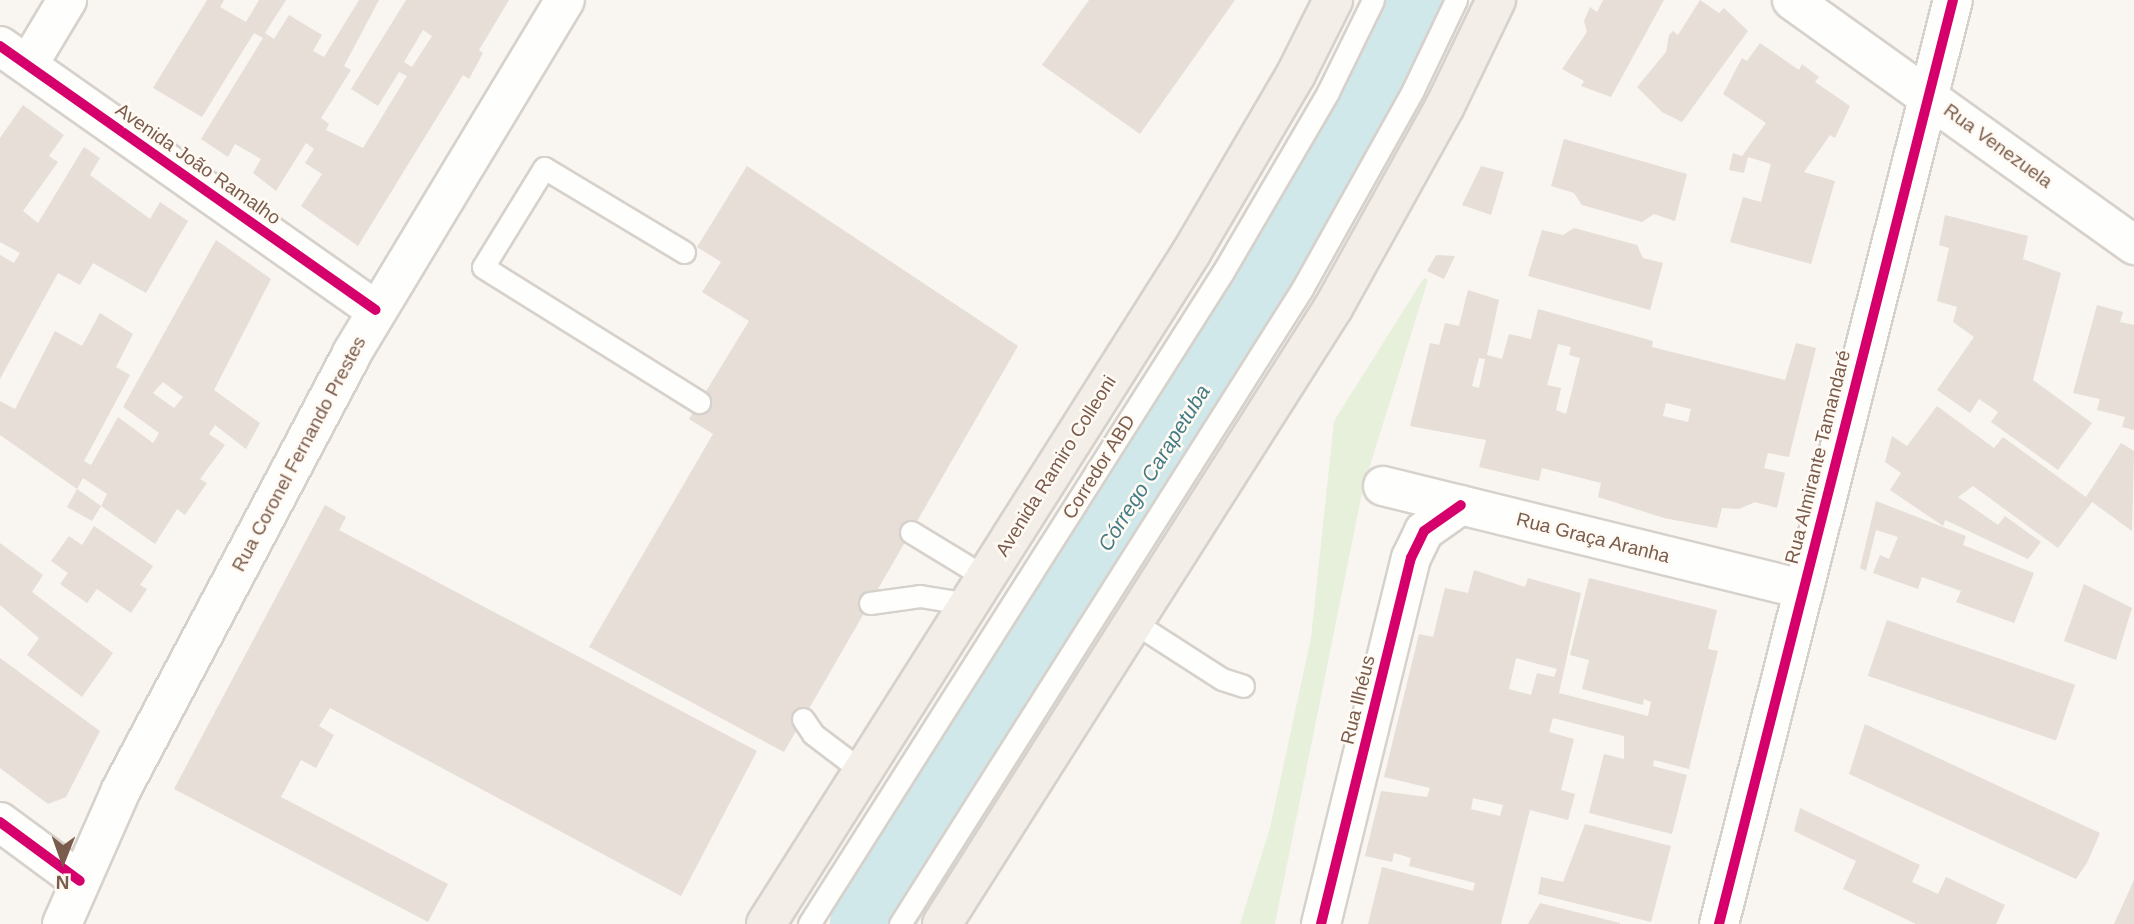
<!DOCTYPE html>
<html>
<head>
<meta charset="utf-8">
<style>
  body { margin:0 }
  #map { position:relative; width:2134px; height:924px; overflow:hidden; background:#f9f5f0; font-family:Helvetica,sans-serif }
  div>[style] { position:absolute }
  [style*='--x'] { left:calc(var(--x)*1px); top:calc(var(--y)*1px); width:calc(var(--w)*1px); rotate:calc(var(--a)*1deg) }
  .green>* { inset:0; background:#e7f0db }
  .river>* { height:80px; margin:-40px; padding:0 40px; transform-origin:40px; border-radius:40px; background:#d0e8ea }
  .building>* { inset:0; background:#e6ded7; transform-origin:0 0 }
  .roads { filter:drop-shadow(2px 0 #d7d1cb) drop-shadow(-2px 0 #d7d1cb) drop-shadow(0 2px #d7d1cb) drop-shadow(0 -2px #d7d1cb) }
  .service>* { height:21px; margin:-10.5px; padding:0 10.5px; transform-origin:10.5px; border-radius:10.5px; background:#fefefd }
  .minor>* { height:38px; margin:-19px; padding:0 19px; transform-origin:19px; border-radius:19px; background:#fefefd }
  .tertiary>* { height:38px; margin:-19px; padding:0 19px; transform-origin:19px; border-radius:19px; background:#fefefd }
  .secondary>* { height:38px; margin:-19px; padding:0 19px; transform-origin:19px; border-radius:19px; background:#fefefd }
  .primary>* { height:38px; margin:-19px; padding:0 19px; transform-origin:19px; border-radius:19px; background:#f3eee8 }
  .cycleway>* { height:10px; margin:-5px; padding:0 5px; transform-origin:5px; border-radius:5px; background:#d6006c }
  span { translate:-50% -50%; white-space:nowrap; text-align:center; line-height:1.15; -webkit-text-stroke:5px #fffaf3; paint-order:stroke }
  .street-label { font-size:19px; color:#7a5c4d }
  .water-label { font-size:21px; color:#437c86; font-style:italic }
  .north { position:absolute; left:28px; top:826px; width:70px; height:70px; -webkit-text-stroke:5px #fffaf3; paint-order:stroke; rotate:181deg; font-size:19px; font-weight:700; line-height:28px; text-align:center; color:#7a5c4d }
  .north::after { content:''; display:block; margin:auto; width:24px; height:32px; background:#7a5c4d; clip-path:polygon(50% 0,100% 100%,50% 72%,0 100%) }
</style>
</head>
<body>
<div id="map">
  <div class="green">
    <div style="clip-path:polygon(1424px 278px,1428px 280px,1363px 488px,1275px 924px,1240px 924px,1270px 828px,1311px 638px,1334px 421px)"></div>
  </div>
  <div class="river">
    <div style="--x:870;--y:924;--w:831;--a:-58.13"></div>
    <div style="--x:1309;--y:218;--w:244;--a:-63.2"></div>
  </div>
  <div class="building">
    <div style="clip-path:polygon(evenodd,207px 0,224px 0,220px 7px,246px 22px,259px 0,286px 0,265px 33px,274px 39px,289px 15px,322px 35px,313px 51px,324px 57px,359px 0,379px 0,344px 66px,351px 70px,321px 118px,329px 124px,326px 130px,363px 148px,407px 76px,399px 72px,378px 106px,351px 89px,406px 0,509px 0,479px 50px,483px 53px,469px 79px,463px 75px,358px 246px,301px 206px,322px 174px,305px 163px,314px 149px,306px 143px,276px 191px,253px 173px,261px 159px,235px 144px,228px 157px,201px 139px,263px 38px,254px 33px,202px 117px,153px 88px,207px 0,423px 30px,432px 36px,412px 67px,404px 62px,423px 30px)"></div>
    <div style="clip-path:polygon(1089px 0,1235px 0,1140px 134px,1042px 65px)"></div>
    <div style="clip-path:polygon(1603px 0,1664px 0,1611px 97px,1581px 86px,1584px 81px,1562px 69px,1587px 32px,1584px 21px,1590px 7px,1597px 12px)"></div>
    <div style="clip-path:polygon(1700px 0,1719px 13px,1724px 8px,1748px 31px,1682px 122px,1662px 112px,1637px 87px,1666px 52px,1669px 35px,1673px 31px,1678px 35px)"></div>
    <div style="clip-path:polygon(1760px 43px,1799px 70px,1802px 64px,1819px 77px,1815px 82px,1850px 106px,1835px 138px,1830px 135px,1804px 172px,1835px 181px,1811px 264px,1730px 242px,1743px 197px,1761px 202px,1771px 164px,1748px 157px,1744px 173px,1729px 170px,1733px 153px,1742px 156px,1766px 123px,1723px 94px,1742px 58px,1747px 61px)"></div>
    <div style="clip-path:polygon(23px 105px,64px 135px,49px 156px,58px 162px,23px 211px,38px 223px,84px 147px,100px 158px,90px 175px,150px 219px,160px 202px,188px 221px,146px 293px,93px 263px,80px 285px,58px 273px,0 379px,0 255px,14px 263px,20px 253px,0 242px,0 138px)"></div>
    <div style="clip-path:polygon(1564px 139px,1687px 174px,1675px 221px,1654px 214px,1642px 222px,1582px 205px,1574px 193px,1551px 186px)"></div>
    <div style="clip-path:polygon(747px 166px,1018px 346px,784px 752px,589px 647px,713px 434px,689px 419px,749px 321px,702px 292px,721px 262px,697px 247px)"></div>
    <div style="clip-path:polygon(1481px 166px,1504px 172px,1491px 215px,1462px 205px)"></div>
    <div style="clip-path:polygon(1945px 215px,2028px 236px,2023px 259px,2061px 273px,2033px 380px,2092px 423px,2058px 470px,1991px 422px,1998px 412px,1979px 399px,1970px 413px,1937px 390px,1974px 337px,1953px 322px,1957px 307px,1937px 301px,1949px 248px,1939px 245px)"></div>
    <div style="clip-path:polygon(1574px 228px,1637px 245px,1643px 258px,1663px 263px,1650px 310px,1528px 276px,1542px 230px,1563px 235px)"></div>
    <div style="clip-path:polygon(evenodd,216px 240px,271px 279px,214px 390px,260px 423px,246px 449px,215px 425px,209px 434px,225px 445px,200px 479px,207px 483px,185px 515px,177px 509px,155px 544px,101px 506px,107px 494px,83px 478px,77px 489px,0 435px,0 401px,15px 409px,55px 331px,82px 346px,100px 313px,133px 334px,116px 367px,130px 375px,84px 461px,91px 465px,118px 417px,153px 443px,159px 433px,123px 407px,216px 240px,163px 382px,183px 397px,174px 408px,153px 393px,163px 382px)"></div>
    <div style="clip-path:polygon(1436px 255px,1455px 256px,1444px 279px,1427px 271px)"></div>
    <div style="clip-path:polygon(evenodd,1468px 290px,1499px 300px,1487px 355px,1502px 359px,1509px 334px,1531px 339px,1538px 309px,1653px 341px,1652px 347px,1785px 380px,1796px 343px,1816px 348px,1789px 457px,1768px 453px,1764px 468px,1785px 473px,1777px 508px,1755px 502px,1739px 509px,1722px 508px,1717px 528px,1664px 518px,1598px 497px,1601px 483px,1542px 468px,1539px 481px,1479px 467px,1486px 440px,1410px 426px,1430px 343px,1439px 345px,1445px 323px,1459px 326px,1468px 290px,1558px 344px,1571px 347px,1569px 355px,1580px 358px,1566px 414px,1556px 410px,1561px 388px,1547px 385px,1558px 344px,1468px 290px,1479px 358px,1485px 359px,1479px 388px,1472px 386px,1479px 358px,1468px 290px,1666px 403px,1691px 409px,1688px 422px,1663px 416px,1666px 403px)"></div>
    <div style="clip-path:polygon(2097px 305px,2123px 312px,2120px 322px,2134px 325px,2134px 430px,2122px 427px,2125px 417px,2097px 410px,2100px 399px,2073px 393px)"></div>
    <div style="clip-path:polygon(1937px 406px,1994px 448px,2003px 437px,2086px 497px,2121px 443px,2134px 451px,2132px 531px,2092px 502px,2058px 548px,1973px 486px,1958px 497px,1998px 525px,2005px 516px,2041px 542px,2028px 559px,1945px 520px,1943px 526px,1890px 490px,1901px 473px,1885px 462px,1892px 436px,1907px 446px)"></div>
    <div style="clip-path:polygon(77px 489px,101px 506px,92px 521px,67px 507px)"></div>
    <div style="clip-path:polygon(1876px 501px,1966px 536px,1963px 545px,2034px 573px,2014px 623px,1956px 602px,1961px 591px,1922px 577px,1918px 589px,1873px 573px,1880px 555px,1889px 559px,1898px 537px,1876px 530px,1866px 571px,1860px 568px)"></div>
    <div style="clip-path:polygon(325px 505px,346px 517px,339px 530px,757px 751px,681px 896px,330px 708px,319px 726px,334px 735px,316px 768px,301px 760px,281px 797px,448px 884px,428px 922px,174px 789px)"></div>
    <div style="clip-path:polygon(94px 526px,153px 566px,140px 585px,147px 589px,131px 613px,97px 589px,87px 603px,60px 584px,68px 573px,51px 561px,69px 536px,82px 545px)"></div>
    <div style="clip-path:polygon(0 543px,43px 575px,32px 592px,113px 653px,82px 697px,27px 655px,39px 638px,0 605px)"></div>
    <div style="clip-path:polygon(evenodd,1474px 570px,1525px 587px,1528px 578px,1581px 593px,1559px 693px,1648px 716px,1651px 702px,1644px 699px,1643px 705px,1582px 689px,1589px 660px,1570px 655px,1589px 578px,1717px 610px,1708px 649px,1718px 651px,1689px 769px,1654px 760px,1653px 766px,1687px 775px,1672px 834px,1589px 813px,1604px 754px,1624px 759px,1624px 736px,1553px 718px,1549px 732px,1574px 739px,1561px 790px,1575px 794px,1568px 820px,1530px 810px,1501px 924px,1368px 924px,1382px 867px,1473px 891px,1475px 883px,1409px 866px,1411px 858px,1394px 853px,1392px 862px,1365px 856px,1381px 791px,1427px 797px,1430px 788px,1384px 777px,1419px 634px,1433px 637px,1445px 588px,1468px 593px,1474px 570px,1516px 658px,1557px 669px,1554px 677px,1537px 673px,1531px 695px,1509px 689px,1516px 658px,1474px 570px,1473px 798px,1503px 805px,1500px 816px,1471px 809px,1473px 798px)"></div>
    <div style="clip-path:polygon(2084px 584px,2132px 608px,2116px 660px,2064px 641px)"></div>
    <div style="left:1887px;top:620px;width:199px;height:59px;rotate:19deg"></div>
    <div style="clip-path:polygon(0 658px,100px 731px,66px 797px,48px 804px,0 768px)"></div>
    <div style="clip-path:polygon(1865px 724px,2100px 833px,2087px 863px,2076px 879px,1849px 774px)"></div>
    <div style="clip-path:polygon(1800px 808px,1920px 865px,1912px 882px,1938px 894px,1946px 877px,2005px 905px,1996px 924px,1916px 924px,1843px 889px,1856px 861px,1794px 831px)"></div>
    <div style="clip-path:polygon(1585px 824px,1671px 846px,1651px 922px,1538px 894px,1541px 877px,1563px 882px)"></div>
    <div style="clip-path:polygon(2134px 880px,2134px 924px,2114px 924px)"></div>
    <div style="clip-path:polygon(1540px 903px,1620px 923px,1620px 924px,1528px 924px)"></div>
  </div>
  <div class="roads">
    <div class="service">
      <div style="--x:684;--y:252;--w:163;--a:-149"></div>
      <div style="--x:544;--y:168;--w:116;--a:121.6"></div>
      <div style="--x:483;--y:267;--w:255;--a:32"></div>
      <div style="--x:911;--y:532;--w:87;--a:31.3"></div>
      <div style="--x:870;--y:603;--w:50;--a:-8"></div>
      <div style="--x:920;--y:596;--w:50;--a:9.3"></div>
      <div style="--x:1135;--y:623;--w:103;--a:32.8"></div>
      <div style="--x:1222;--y:679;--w:22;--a:18"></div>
      <div style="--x:803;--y:719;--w:18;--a:56"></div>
      <div style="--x:813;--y:734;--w:61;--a:37.1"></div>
      <div style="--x:809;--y:924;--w:772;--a:-57.59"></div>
      <div style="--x:1223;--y:272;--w:208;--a:-59.7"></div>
      <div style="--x:1328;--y:92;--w:102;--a:-63.9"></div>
      <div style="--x:900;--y:924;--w:752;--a:-57.66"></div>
      <div style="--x:1302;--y:289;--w:228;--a:-60.8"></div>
      <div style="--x:1413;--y:90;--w:100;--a:-64.5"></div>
    </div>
    <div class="minor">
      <div style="--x:28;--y:65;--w:76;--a:-59"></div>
      <div style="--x:1383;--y:486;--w:432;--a:13.8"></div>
      <div style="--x:0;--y:822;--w:99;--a:36.4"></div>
      <div style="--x:1321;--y:924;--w:377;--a:-76.2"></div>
      <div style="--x:1411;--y:558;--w:30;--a:-64"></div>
      <div style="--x:1424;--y:531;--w:45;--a:-35.1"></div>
      <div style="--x:1719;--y:924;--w:953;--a:-75.79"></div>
    </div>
    <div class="tertiary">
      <div style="--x:1792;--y:0;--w:421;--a:35.6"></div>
      <div style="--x:0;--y:46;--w:459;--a:35.1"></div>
    </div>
    <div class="secondary">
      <div style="--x:62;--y:924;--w:146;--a:-66.2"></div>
      <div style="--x:121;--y:790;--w:494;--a:-62.1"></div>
      <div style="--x:352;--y:353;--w:412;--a:-58.9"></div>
    </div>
    <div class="primary">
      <div style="--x:766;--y:924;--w:794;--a:-57.65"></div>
      <div style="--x:1191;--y:253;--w:208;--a:-59.6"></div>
      <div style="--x:1296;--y:74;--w:83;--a:-63.4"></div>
      <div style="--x:942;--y:924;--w:730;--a:-57.6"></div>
      <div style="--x:1333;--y:308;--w:231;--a:-61"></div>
      <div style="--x:1445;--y:106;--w:118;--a:-64.3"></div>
    </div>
  </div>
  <div class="cycleway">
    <div style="--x:0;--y:46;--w:459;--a:35.1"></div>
    <div style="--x:0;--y:822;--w:99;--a:36.4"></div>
    <div style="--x:1321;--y:924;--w:377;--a:-76.2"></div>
    <div style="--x:1411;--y:558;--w:30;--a:-64"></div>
    <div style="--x:1424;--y:531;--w:45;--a:-35.1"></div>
    <div style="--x:1719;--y:924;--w:953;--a:-75.79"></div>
  </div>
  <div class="street-label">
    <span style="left:1998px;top:146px;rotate:36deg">Rua Venezuela</span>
    <span style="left:198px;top:164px;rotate:35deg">Avenida João Ramalho</span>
    <span style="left:299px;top:454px;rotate:-62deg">Rua Coronel Fernando Prestes</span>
    <span style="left:1818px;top:457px;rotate:-76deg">Rua Almirante Tamandaré</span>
    <span style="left:1056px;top:466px;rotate:-58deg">Avenida Ramiro Colleoni</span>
    <span style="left:1099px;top:467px;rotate:-58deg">Corredor ABD</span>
    <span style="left:1593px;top:538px;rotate:14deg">Rua Graça Aranha</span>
    <span style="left:1358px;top:700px;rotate:-76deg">Rua Ilhéus</span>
  </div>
  <div class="water-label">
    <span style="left:1154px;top:468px;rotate:-58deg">Córrego Carapetuba</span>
  </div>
  <div class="north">N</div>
</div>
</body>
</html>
